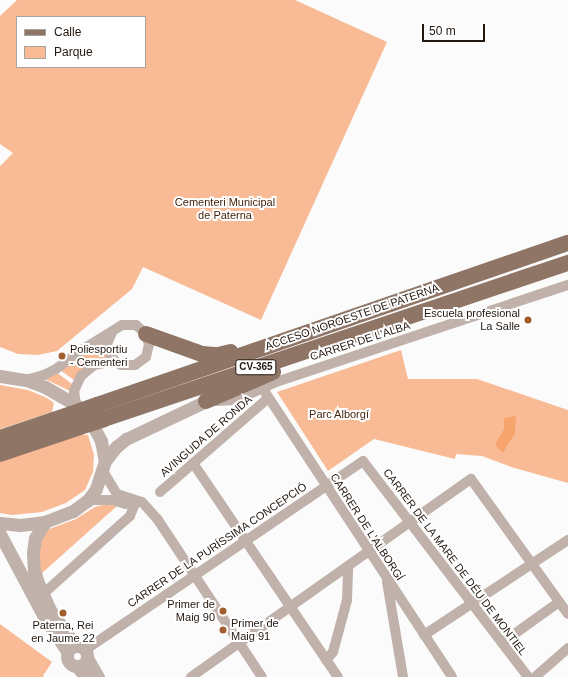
<!DOCTYPE html>
<html>
<head>
<meta charset="utf-8">
<style>
  body { margin:0 }
  #map { position:relative; width:568px; height:677px; overflow:hidden; background:#fbfbfb; font-family:Arial,sans-serif }
  div>[style] { position:absolute }
  [style*='--x'] { left:calc(var(--x)*1px); top:calc(var(--y)*1px); width:calc(var(--w)*1px); rotate:calc(var(--a)*1deg) }
  .green>* { inset:0; background:#f8bb95 }
  .water>* { inset:0; background:#f7a46d }
  .minor>* { height:10px; margin:-5px; padding:0 5px; transform-origin:5px; border-radius:5px; background:#c0b2aa }
  .tertiary>* { height:13px; margin:-6.5px; padding:0 6.5px; transform-origin:6.5px; border-radius:6.5px; background:#c0b2aa }
  .tertiary>.ring { margin:-6.5px; padding:0; box-sizing:content-box; background:none; border:13px solid #c0b2aa; border-radius:50% }
  .primary>* { height:16px; margin:-8px; padding:0 8px; transform-origin:8px; border-radius:8px; background:#8e7566 }
  .primary-bridge>* { height:16px; margin:-8px; padding:0 8px; transform-origin:8px; border-radius:8px; background:#8e7566 }
  .dots>* { width:11px; height:11px; translate:-50% -50%; box-sizing:border-box; border:2px solid #fff; border-radius:50% }
  span { translate:-50% -50%; white-space:nowrap; text-align:center; line-height:1.15; -webkit-text-stroke:4px #fff; paint-order:stroke }
  .shield-label span { padding:1px 3px; background:#fff; border:1px solid; border-radius:3px; -webkit-text-stroke-width:0 }
  .shield-label { font-size:10px; color:#231810; font-weight:700 }
  .park-label { font-size:11px; color:#46250e }
  .poi-label { font-size:11px; color:#231810 }
  .right { translate:-100% -50%; text-align:right }
  .left { translate:0 -50%; text-align:left }
  .street-label { font-size:11px; color:#231810 }
  .legend { position:absolute; left:16px; top:16px; width:130px; height:52px; box-sizing:border-box; background:#fff; border:1px solid #a7a39f; margin:0; padding:5px 7px; list-style:none; font-size:12px; color:#231810 }
  .legend li { display:flex; align-items:center; gap:8px; height:20px }
  .legend b { width:20px; border:1px solid #a7a39f }
  .scale { position:absolute; left:422px; top:24px; width:63px; height:18px; box-sizing:border-box; border:2px solid #231810; border-top:0; padding-left:5px; font-size:12px; line-height:14px; white-space:nowrap; color:#231810; -webkit-text-stroke:3px #fff; paint-order:stroke }
</style>
</head>
<body>
<div id="map">
  <div class="green">
    <div style="clip-path:polygon(evenodd,17px 0,295px 0,387px 42px,261px 320px,143px 267px,132px 289px,57px 351px,38px 355px,18px 354px,0 347px,0 166px,13px 153px,0 144px,0 16px,17px 0,17px 17px,145px 17px,145px 67px,17px 67px,17px 17px)"></div>
    <div style="clip-path:polygon(103px 341px,108px 358px,80px 371px,74px 380px,60px 370px)"></div>
    <div style="clip-path:polygon(401px 350px,408px 379px,477px 379px,568px 410px,568px 483px,511px 467px,482px 456px,456px 454px,455px 459px,374px 439px,328px 471px,277px 392px)"></div>
    <div style="clip-path:polygon(56px 372px,72px 384px,72px 392px,43px 378px)"></div>
    <div style="clip-path:polygon(0 385px,28px 390px,47px 398px,54px 403px,52px 412px,0 429px)"></div>
    <div style="clip-path:polygon(77px 434px,88px 435px,94px 455px,93px 472px,85px 490px,66px 503px,42px 512px,12px 515px,0 513px,0 461px)"></div>
    <div style="clip-path:polygon(107px 504px,117px 506px,41px 574px,39px 554px,41px 535px,44px 531px,76px 519px,95px 507px)"></div>
    <div style="clip-path:polygon(0 624px,52px 662px,43px 676px,44px 677px,0 677px)"></div>
  </div>
  <div class="water">
    <div style="clip-path:polygon(516px 416px,515px 433px,503px 453px,495px 445px,504px 429px,504px 418px)"></div>
  </div>
  <div class="minor">
    <div style="--x:26;--y:380;--w:19;--a:-16"></div>
    <div style="--x:44;--y:375;--w:13;--a:-27"></div>
    <div style="--x:56;--y:369;--w:30;--a:-37"></div>
    <div style="--x:80;--y:351;--w:49;--a:-31.8"></div>
    <div style="--x:122;--y:325;--w:14;--a:0"></div>
    <div style="--x:136;--y:325;--w:12;--a:42"></div>
    <div style="--x:145;--y:333;--w:12;--a:70"></div>
    <div style="--x:149;--y:344;--w:13;--a:103"></div>
    <div style="--x:146;--y:357;--w:14;--a:144"></div>
    <div style="--x:135;--y:365;--w:14;--a:180"></div>
    <div style="--x:121;--y:365;--w:7;--a:-146"></div>
    <div style="--x:115;--y:361;--w:12;--a:-125"></div>
    <div style="--x:108;--y:351;--w:7;--a:-98"></div>
    <div style="--x:107;--y:344;--w:13;--a:-67"></div>
    <div style="--x:263;--y:389;--w:344;--a:56.7"></div>
    <div style="--x:216;--y:401;--w:20;--a:-3"></div>
    <div style="--x:236;--y:400;--w:44;--a:-24.2"></div>
    <div style="--x:276;--y:382;--w:308;--a:-18.4"></div>
    <div style="--x:76;--y:405;--w:14;--a:-98"></div>
    <div style="--x:74;--y:391;--w:17;--a:-65"></div>
    <div style="--x:81;--y:376;--w:17;--a:-40"></div>
    <div style="--x:94;--y:365;--w:21;--a:-11"></div>
    <div style="--x:193;--y:463;--w:258;--a:55.9"></div>
    <div style="--x:103;--y:471;--w:27;--a:59"></div>
    <div style="--x:117;--y:494;--w:26;--a:18"></div>
    <div style="--x:142;--y:502;--w:24;--a:48"></div>
    <div style="--x:158;--y:520;--w:188;--a:56.5"></div>
    <div style="--x:160;--y:492;--w:143;--a:-41"></div>
    <div style="--x:88;--y:500;--w:25;--a:0"></div>
    <div style="--x:113;--y:500;--w:13;--a:18"></div>
    <div style="--x:387;--y:582;--w:96;--a:80.4"></div>
    <div style="--x:43;--y:594;--w:117;--a:-41.9"></div>
    <div style="--x:130;--y:516;--w:11;--a:-68"></div>
    <div style="--x:424;--y:635;--w:173;--a:-33.4"></div>
    <div style="--x:502;--y:643;--w:70;--a:-35.7"></div>
    <div style="--x:85;--y:650;--w:336;--a:-34.2"></div>
    <div style="--x:363;--y:461;--w:272;--a:52.6"></div>
    <div style="--x:326;--y:660;--w:11;--a:-49"></div>
    <div style="--x:333;--y:652;--w:54;--a:-74.9"></div>
    <div style="--x:347;--y:600;--w:33;--a:-88"></div>
    <div style="--x:191;--y:677;--w:343;--a:-35.3"></div>
    <div style="--x:471;--y:479;--w:166;--a:54.3"></div>
    <div style="--x:535;--y:677;--w:44;--a:-41.3"></div>
  </div>
  <div class="tertiary">
    <div style="--x:0;--y:376;--w:26;--a:9"></div>
    <div style="--x:26;--y:380;--w:20;--a:20"></div>
    <div style="--x:45;--y:387;--w:36;--a:30"></div>
    <div style="--x:76;--y:405;--w:21;--a:47"></div>
    <div style="--x:90;--y:420;--w:24;--a:62"></div>
    <div style="--x:101;--y:441;--w:20;--a:79"></div>
    <div style="--x:105;--y:461;--w:29;--a:108"></div>
    <div style="--x:96;--y:489;--w:14;--a:126"></div>
    <div style="--x:88;--y:500;--w:19;--a:144"></div>
    <div style="--x:73;--y:511;--w:30;--a:159"></div>
    <div style="--x:45;--y:522;--w:25;--a:173"></div>
    <div style="--x:20;--y:525;--w:20;--a:-174"></div>
    <div style="--x:105;--y:461;--w:18;--a:-52"></div>
    <div style="--x:116;--y:447;--w:13;--a:-39"></div>
    <div style="--x:126;--y:439;--w:89;--a:-25.4"></div>
    <div style="--x:45;--y:522;--w:19;--a:122"></div>
    <div style="--x:35;--y:538;--w:15;--a:98"></div>
    <div style="--x:33;--y:553;--w:17;--a:87"></div>
    <div style="--x:34;--y:570;--w:14;--a:73"></div>
    <div style="--x:38;--y:583;--w:30;--a:66"></div>
    <div style="--x:50;--y:610;--w:44;--a:54.2"></div>
    <div style="--x:0;--y:534;--w:92;--a:62"></div>
    <div style="--x:43;--y:615;--w:43;--a:56.3"></div>
    <div class="ring" style="left:67px;top:646px;width:7px;height:7px"></div>
    <div style="--x:87;--y:658;--w:22;--a:60"></div>
    <div style="--x:77;--y:666;--w:14;--a:54"></div>
  </div>
  <div class="primary">
    <div style="--x:146;--y:334;--w:59;--a:19.7"></div>
    <div style="--x:202;--y:354;--w:16;--a:4"></div>
    <div style="--x:218;--y:355;--w:13;--a:-13"></div>
    <div style="--x:206;--y:401;--w:73;--a:-23.4"></div>
    <div style="--x:97;--y:405;--w:498;--a:-19"></div>
    <div style="--x:104;--y:419;--w:490;--a:-18.6"></div>
    <div style="--x:0;--y:438;--w:75;--a:-18.7"></div>
    <div style="--x:0;--y:454;--w:84;--a:-18.6"></div>
  </div>
  <div class="primary-bridge">
    <div style="--x:71;--y:414;--w:28;--a:-19"></div>
    <div style="--x:80;--y:427;--w:25;--a:-18"></div>
  </div>
  <div class="dots">
    <div style="left:528px;top:320px;background:#a15d2e"></div>
    <div style="left:62px;top:356px;background:#a15d2e"></div>
    <div style="left:223px;top:611px;background:#a15d2e"></div>
    <div style="left:63px;top:613px;background:#a15d2e"></div>
    <div style="left:223px;top:630px;background:#a15d2e"></div>
  </div>
  <div class="shield-label">
    <span style="left:256px;top:367px">CV-365</span>
  </div>
  <div class="park-label">
    <span style="left:225px;top:209px">Cementeri Municipal<br>de Paterna</span>
    <span style="left:339px;top:414px">Parc Alborgí</span>
  </div>
  <div class="poi-label">
    <span class="right" style="left:520px;top:320px">Escuela profesional<br>La Salle</span>
    <span class="left" style="left:70px;top:356px">Poliesportiu<br>- Cementeri</span>
    <span class="right" style="left:215px;top:611px">Primer de<br>Maig 90</span>
    <span class="left" style="left:231px;top:630px">Primer de<br>Maig 91</span>
    <span style="left:63px;top:632px">Paterna, Rei<br>en Jaume 22</span>
  </div>
  <div class="street-label">
    <span style="left:352px;top:317px;rotate:-19deg">ACCESO NOROESTE DE PATERNA</span>
    <span style="left:360px;top:341px;rotate:-18deg">CARRER DE L'ALBA</span>
    <span style="left:206px;top:436px;rotate:-41deg">AVINGUDA DE RONDA</span>
    <span style="left:367px;top:527px;rotate:57deg">CARRER DE L'ALBORGÍ</span>
    <span style="left:217px;top:545px;rotate:-34deg">CARRER DE LA PURÍSSIMA CONCEPCIÓ</span>
    <span style="left:455px;top:562px;rotate:53deg">CARRER DE LA MARE DE DÉU DE MONTIEL</span>
  </div>
  <ul class="legend">
  <li><b style="height:5px;background:#8e7566"></b>Calle</li>
  <li><b style="height:11px;background:#f8bb95"></b>Parque</li>
  </ul>
  <div class="scale">50 m</div>
</div>
</body>
</html>
